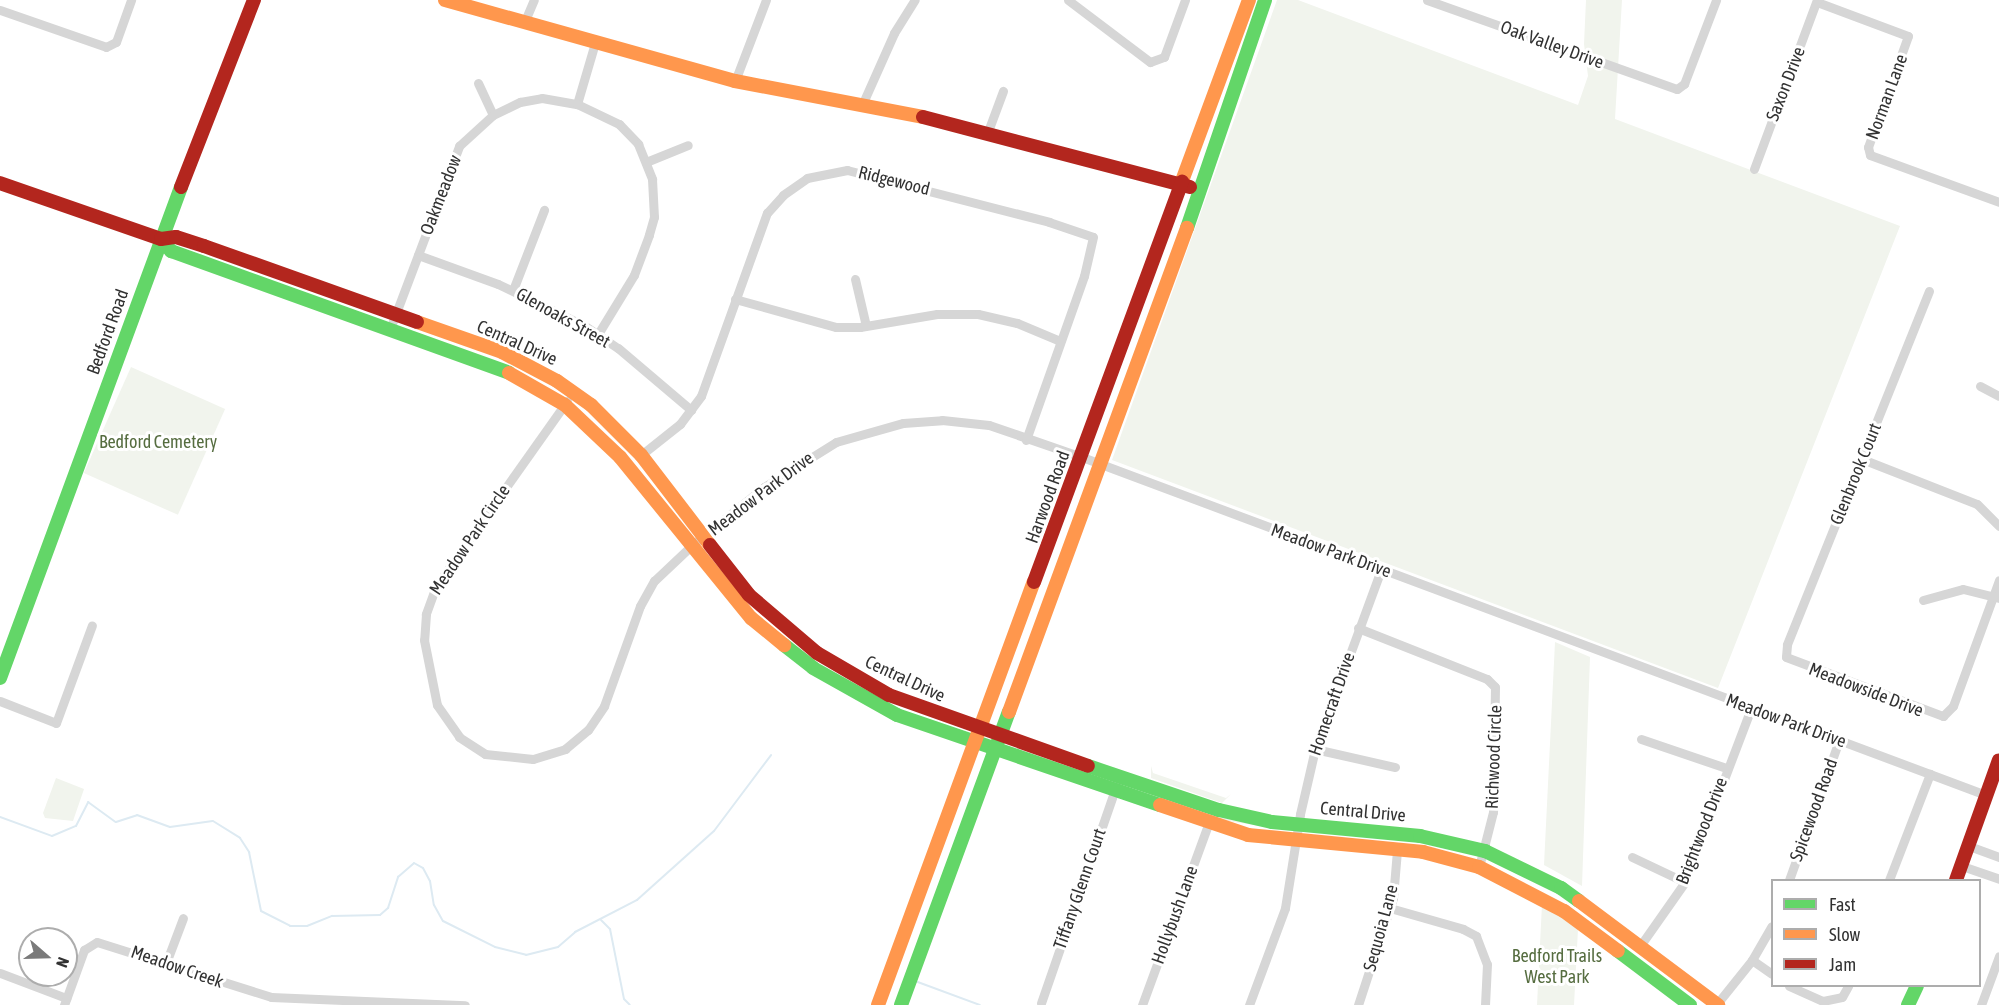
<!DOCTYPE html>
<html>
<head>
<meta charset="utf-8">
<style>
  body { margin:0 }
  #map { position:relative; width:1999px; height:1005px; overflow:hidden; background:#fff; font-family:"Asap Condensed",sans-serif }
  div>[style] { position:absolute }
  [style*='--x'] { left:calc(var(--x)*1px); top:calc(var(--y)*1px); width:calc(var(--w)*1px); rotate:calc(var(--a)*1deg) }
  .green>* { inset:0; background:#f1f4ed; transform-origin:0 0 }
  .stream>* { height:2px; margin:-1px; padding:0 1px; transform-origin:1px; border-radius:1px; background:#ddeaf2 }
  .street>* { height:9px; margin:-4.5px; padding:0 4.5px; transform-origin:4.5px; border-radius:4.5px; background:#d6d6d6 }
  .fast>* { height:14px; margin:-7px; padding:0 7px; transform-origin:7px; border-radius:7px; background:#63d668 }
  .slow>* { height:14px; margin:-7px; padding:0 7px; transform-origin:7px; border-radius:7px; background:#ff974d }
  .jam>* { height:14px; margin:-7px; padding:0 7px; transform-origin:7px; border-radius:7px; background:#b3261e }
  span { translate:-50% -50%; white-space:nowrap; text-align:center; line-height:1.15; -webkit-text-stroke:6px #fff; paint-order:stroke }
  .street-label { font-size:18px; color:#323232 }
  .park-label { font-size:18px; color:#566d40 }
  .legend { position:absolute; left:1771px; top:879px; width:210px; height:108px; box-sizing:border-box; background:#fff; border:2px solid #adadad; margin:0; padding:8px 10px; list-style:none; font-size:18px; color:#323232 }
  .legend li { display:flex; align-items:center; gap:12px; height:30px }
  .legend b { width:30px; border:2px solid #adadad }
  .north { position:absolute; left:18px; top:927px; width:60px; height:60px; box-sizing:border-box; background:#fff; border:2px solid #adadad; border-radius:50%; rotate:110deg; font-size:16px; font-weight:700; line-height:24px; text-align:center; color:#323232 }
  .north::after { content:''; display:block; margin:auto; width:21px; height:27px; background:#7a7a7a; clip-path:polygon(50% 0,100% 100%,50% 72%,0 100%) }
</style>
</head>
<body>
<div id="map">
  <div class="green">
    <div style="clip-path:polygon(1277px 0,1298px 0,1578px 105px,1588px 76px,1584px 44px,1586px 0,1622px 0,1615px 119px,1900px 226px,1718px 688px,1112px 460px)"></div>
    <div style="left:131px;top:367px;width:103px;height:116px;rotate:24deg"></div>
    <div style="clip-path:polygon(1555px 642px,1590px 657px,1582px 886px,1544px 865px)"></div>
    <div style="clip-path:polygon(1151px 766px,1153px 773px,1226px 798px,1231px 794px,1222px 803px,1151px 778px)"></div>
    <div style="clip-path:polygon(56px 778px,84px 789px,73px 821px,45px 818px,43px 813px)"></div>
    <div style="clip-path:polygon(1148px 792px,1286px 830px,1214px 819px)"></div>
    <div style="clip-path:polygon(1542px 904px,1578px 929px,1574px 1005px,1537px 1005px)"></div>
  </div>
  <div class="stream">
    <div style="--x:0;--y:817;--w:55;--a:20.1"></div>
    <div style="--x:52;--y:836;--w:26;--a:-23"></div>
    <div style="--x:76;--y:826;--w:27;--a:-63"></div>
    <div style="--x:88;--y:802;--w:34;--a:36"></div>
    <div style="--x:116;--y:822;--w:22;--a:-18"></div>
    <div style="--x:137;--y:815;--w:35;--a:20"></div>
    <div style="--x:170;--y:827;--w:43;--a:-7.9"></div>
    <div style="--x:213;--y:821;--w:32;--a:32"></div>
    <div style="--x:240;--y:838;--w:17;--a:57"></div>
    <div style="--x:249;--y:852;--w:60;--a:78.5"></div>
    <div style="--x:261;--y:911;--w:33;--a:27"></div>
    <div style="--x:290;--y:926;--w:17;--a:0"></div>
    <div style="--x:307;--y:926;--w:27;--a:-22"></div>
    <div style="--x:332;--y:916;--w:48;--a:-1.2"></div>
    <div style="--x:380;--y:915;--w:11;--a:-41"></div>
    <div style="--x:388;--y:908;--w:33;--a:-72"></div>
    <div style="--x:398;--y:877;--w:21;--a:-41"></div>
    <div style="--x:414;--y:863;--w:10;--a:29"></div>
    <div style="--x:423;--y:868;--w:15;--a:62"></div>
    <div style="--x:430;--y:881;--w:24;--a:81"></div>
    <div style="--x:434;--y:905;--w:18;--a:61"></div>
    <div style="--x:443;--y:921;--w:58;--a:26.6"></div>
    <div style="--x:495;--y:947;--w:32;--a:14"></div>
    <div style="--x:526;--y:955;--w:33;--a:-14"></div>
    <div style="--x:558;--y:947;--w:23;--a:-41"></div>
    <div style="--x:575;--y:932;--w:70;--a:-27.3"></div>
    <div style="--x:637;--y:900;--w:103;--a:-41.9"></div>
    <div style="--x:714;--y:831;--w:95;--a:-53.1"></div>
    <div style="--x:601;--y:920;--w:13;--a:45"></div>
    <div style="--x:610;--y:929;--w:71;--a:78.7"></div>
    <div style="--x:624;--y:999;--w:8;--a:45"></div>
    <div style="--x:915;--y:981;--w:69;--a:20.3"></div>
  </div>
  <div class="street">
    <div style="--x:1068;--y:0;--w:103;--a:37.1"></div>
    <div style="--x:1150;--y:62;--w:15;--a:-20"></div>
    <div style="--x:1164;--y:57;--w:61;--a:-69.8"></div>
    <div style="--x:1427;--y:0;--w:265;--a:19.6"></div>
    <div style="--x:1677;--y:89;--w:9;--a:-36"></div>
    <div style="--x:1684;--y:84;--w:90;--a:-69.1"></div>
    <div style="--x:1817;--y:2;--w:97;--a:20.5"></div>
    <div style="--x:1908;--y:36;--w:118;--a:109.8"></div>
    <div style="--x:1868;--y:147;--w:8;--a:76"></div>
    <div style="--x:1870;--y:155;--w:137;--a:20"></div>
    <div style="--x:0;--y:10;--w:112;--a:19.2"></div>
    <div style="--x:106;--y:47;--w:11;--a:-27"></div>
    <div style="--x:116;--y:42;--w:45;--a:-70.3"></div>
    <div style="--x:524;--y:23;--w:25;--a:-67"></div>
    <div style="--x:735;--y:81;--w:87;--a:-69.1"></div>
    <div style="--x:478;--y:83;--w:35;--a:65"></div>
    <div style="--x:577;--y:104;--w:64;--a:-73.6"></div>
    <div style="--x:862;--y:105;--w:79;--a:-66"></div>
    <div style="--x:894;--y:33;--w:39;--a:-58"></div>
    <div style="--x:987;--y:134;--w:46;--a:-69.6"></div>
    <div style="--x:646;--y:162;--w:45;--a:-22"></div>
    <div style="--x:1754;--y:169;--w:180;--a:-69.6"></div>
    <div style="--x:418;--y:255;--w:85;--a:19.9"></div>
    <div style="--x:498;--y:284;--w:97;--a:25.8"></div>
    <div style="--x:585;--y:326;--w:40;--a:34"></div>
    <div style="--x:618;--y:348;--w:96;--a:40.3"></div>
    <div style="--x:855;--y:279;--w:48;--a:76.8"></div>
    <div style="--x:513;--y:290;--w:86;--a:-68.8"></div>
    <div style="--x:1929;--y:291;--w:381;--a:111.9"></div>
    <div style="--x:1787;--y:645;--w:12;--a:95"></div>
    <div style="--x:1786;--y:657;--w:168;--a:20.6"></div>
    <div style="--x:1943;--y:716;--w:14;--a:-45"></div>
    <div style="--x:1953;--y:706;--w:134;--a:-69.9"></div>
    <div style="--x:735;--y:299;--w:105;--a:15.5"></div>
    <div style="--x:836;--y:327;--w:24;--a:0"></div>
    <div style="--x:860;--y:327;--w:78;--a:-9.6"></div>
    <div style="--x:937;--y:314;--w:41;--a:0"></div>
    <div style="--x:978;--y:314;--w:40;--a:13"></div>
    <div style="--x:1017;--y:323;--w:47;--a:22.7"></div>
    <div style="--x:390;--y:329;--w:196;--a:-69.3"></div>
    <div style="--x:459;--y:146;--w:46;--a:-42.4"></div>
    <div style="--x:493;--y:115;--w:30;--a:-26"></div>
    <div style="--x:520;--y:102;--w:22;--a:-10"></div>
    <div style="--x:542;--y:98;--w:36;--a:10"></div>
    <div style="--x:577;--y:104;--w:47;--a:25.5"></div>
    <div style="--x:619;--y:124;--w:28;--a:46"></div>
    <div style="--x:638;--y:144;--w:38;--a:68"></div>
    <div style="--x:652;--y:179;--w:38;--a:87"></div>
    <div style="--x:654;--y:217;--w:19;--a:106"></div>
    <div style="--x:649;--y:235;--w:43;--a:110.6"></div>
    <div style="--x:634;--y:275;--w:69;--a:121.4"></div>
    <div style="--x:1980;--y:386;--w:21;--a:28"></div>
    <div style="--x:567;--y:401;--w:227;--a:125.3"></div>
    <div style="--x:436;--y:586;--w:30;--a:110"></div>
    <div style="--x:426;--y:614;--w:26;--a:94"></div>
    <div style="--x:424;--y:640;--w:66;--a:78.7"></div>
    <div style="--x:437;--y:705;--w:39;--a:55"></div>
    <div style="--x:459;--y:737;--w:31;--a:33"></div>
    <div style="--x:485;--y:754;--w:48;--a:5.9"></div>
    <div style="--x:533;--y:759;--w:34;--a:-17"></div>
    <div style="--x:565;--y:749;--w:30;--a:-40"></div>
    <div style="--x:588;--y:730;--w:29;--a:-56"></div>
    <div style="--x:604;--y:706;--w:106;--a:-70.2"></div>
    <div style="--x:640;--y:606;--w:29;--a:-61"></div>
    <div style="--x:654;--y:581;--w:51;--a:-43.4"></div>
    <div style="--x:691;--y:546;--w:94;--a:-38.9"></div>
    <div style="--x:764;--y:487;--w:85;--a:-32"></div>
    <div style="--x:836;--y:442;--w:70;--a:-15.8"></div>
    <div style="--x:903;--y:423;--w:39;--a:-4"></div>
    <div style="--x:942;--y:420;--w:47;--a:6.1"></div>
    <div style="--x:989;--y:425;--w:98;--a:19"></div>
    <div style="--x:1082;--y:457;--w:965;--a:20.5"></div>
    <div style="--x:641;--y:455;--w:50;--a:-38.5"></div>
    <div style="--x:680;--y:424;--w:35;--a:-53"></div>
    <div style="--x:701;--y:396;--w:195;--a:-70.2"></div>
    <div style="--x:767;--y:213;--w:24;--a:-48"></div>
    <div style="--x:783;--y:195;--w:29;--a:-35"></div>
    <div style="--x:807;--y:178;--w:41;--a:-11.3"></div>
    <div style="--x:847;--y:170;--w:209;--a:14.4"></div>
    <div style="--x:1049;--y:222;--w:46;--a:18.8"></div>
    <div style="--x:1093;--y:237;--w:40;--a:103"></div>
    <div style="--x:1084;--y:276;--w:174;--a:109.5"></div>
    <div style="--x:1862;--y:459;--w:123;--a:21.4"></div>
    <div style="--x:1977;--y:504;--w:31;--a:45"></div>
    <div style="--x:1923;--y:600;--w:41;--a:-15.4"></div>
    <div style="--x:1963;--y:589;--w:37;--a:14"></div>
    <div style="--x:1358;--y:628;--w:139;--a:21.6"></div>
    <div style="--x:1487;--y:679;--w:11;--a:45"></div>
    <div style="--x:1495;--y:687;--w:125;--a:90.9"></div>
    <div style="--x:1493;--y:812;--w:57;--a:104.3"></div>
    <div style="--x:0;--y:701;--w:60;--a:21.4"></div>
    <div style="--x:56;--y:723;--w:104;--a:-69.8"></div>
    <div style="--x:1641;--y:739;--w:90;--a:18.8"></div>
    <div style="--x:1315;--y:749;--w:82;--a:12.7"></div>
    <div style="--x:1969;--y:846;--w:32;--a:20"></div>
    <div style="--x:1632;--y:857;--w:59;--a:25.3"></div>
    <div style="--x:1962;--y:866;--w:39;--a:19"></div>
    <div style="--x:1789;--y:880;--w:149;--a:-70.3"></div>
    <div style="--x:1889;--y:880;--w:114;--a:-68.9"></div>
    <div style="--x:1390;--y:908;--w:76;--a:16"></div>
    <div style="--x:1463;--y:929;--w:15;--a:28"></div>
    <div style="--x:1476;--y:936;--w:30;--a:69"></div>
    <div style="--x:1487;--y:964;--w:41;--a:92.8"></div>
    <div style="--x:1640;--y:946;--w:78;--a:-54.9"></div>
    <div style="--x:1685;--y:882;--w:186;--a:-69.2"></div>
    <div style="--x:1752;--y:960;--w:24;--a:35"></div>
    <div style="--x:166;--y:963;--w:48;--a:-69.3"></div>
    <div style="--x:0;--y:973;--w:71;--a:20.7"></div>
    <div style="--x:1789;--y:986;--w:37;--a:24"></div>
    <div style="--x:1823;--y:1001;--w:19;--a:-12"></div>
    <div style="--x:1842;--y:997;--w:13;--a:-61"></div>
    <div style="--x:1041;--y:1003;--w:232;--a:-70.9"></div>
    <div style="--x:64;--y:1005;--w:59;--a:-70"></div>
    <div style="--x:84;--y:950;--w:15;--a:-32"></div>
    <div style="--x:97;--y:942;--w:182;--a:17.5"></div>
    <div style="--x:271;--y:997;--w:194;--a:2.4"></div>
    <div style="--x:1142;--y:1005;--w:192;--a:-69.9"></div>
    <div style="--x:1249;--y:1005;--w:103;--a:-69.6"></div>
    <div style="--x:1285;--y:908;--w:95;--a:-80.9"></div>
    <div style="--x:1300;--y:814;--w:67;--a:-77"></div>
    <div style="--x:1315;--y:749;--w:191;--a:-69.8"></div>
    <div style="--x:1358;--y:1005;--w:113;--a:-71.9"></div>
    <div style="--x:1393;--y:898;--w:48;--a:-85.2"></div>
    <div style="--x:1716;--y:1005;--w:58;--a:-51.3"></div>
    <div style="--x:1752;--y:960;--w:39;--a:-60"></div>
    <div style="--x:1981;--y:1005;--w:52;--a:-69.8"></div>
  </div>
  <div class="fast">
    <div style="--x:1187;--y:228;--w:241;--a:-71.1"></div>
    <div style="--x:161;--y:239;--w:16;--a:50"></div>
    <div style="--x:171;--y:251;--w:359;--a:19.8"></div>
    <div style="--x:784;--y:645;--w:37;--a:38"></div>
    <div style="--x:813;--y:668;--w:96;--a:29.2"></div>
    <div style="--x:897;--y:715;--w:278;--a:18.9"></div>
    <div style="--x:0;--y:678;--w:523;--a:-69.76"></div>
    <div style="--x:1088;--y:766;--w:138;--a:18.6"></div>
    <div style="--x:1219;--y:810;--w:54;--a:12.8"></div>
    <div style="--x:1272;--y:822;--w:149;--a:5.4"></div>
    <div style="--x:1420;--y:836;--w:67;--a:13"></div>
    <div style="--x:1485;--y:851;--w:85;--a:26"></div>
    <div style="--x:1561;--y:888;--w:22;--a:36"></div>
    <div style="--x:1618;--y:951;--w:90;--a:36.9"></div>
    <div style="--x:901;--y:1005;--w:312;--a:-69.8"></div>
    <div style="--x:1908;--y:1005;--w:21;--a:-65"></div>
  </div>
  <div class="slow">
    <div style="--x:445;--y:0;--w:301;--a:15.6"></div>
    <div style="--x:735;--y:81;--w:191;--a:10.8"></div>
    <div style="--x:1182;--y:181;--w:193;--a:-69.7"></div>
    <div style="--x:417;--y:322;--w:90;--a:19.4"></div>
    <div style="--x:502;--y:352;--w:62;--a:27.8"></div>
    <div style="--x:557;--y:381;--w:42;--a:35.2"></div>
    <div style="--x:591;--y:405;--w:71;--a:45"></div>
    <div style="--x:641;--y:455;--w:113;--a:52.5"></div>
    <div style="--x:509;--y:373;--w:64;--a:29.7"></div>
    <div style="--x:565;--y:405;--w:76;--a:43.4"></div>
    <div style="--x:620;--y:457;--w:208;--a:50.9"></div>
    <div style="--x:751;--y:618;--w:43;--a:39.3"></div>
    <div style="--x:1009;--y:712;--w:516;--a:-69.81"></div>
    <div style="--x:1160;--y:805;--w:93;--a:18.8"></div>
    <div style="--x:1248;--y:835;--w:176;--a:5.5"></div>
    <div style="--x:1423;--y:852;--w:58;--a:15"></div>
    <div style="--x:1479;--y:867;--w:96;--a:27.4"></div>
    <div style="--x:1564;--y:911;--w:67;--a:36.5"></div>
    <div style="--x:1579;--y:901;--w:174;--a:36.8"></div>
    <div style="--x:878;--y:1005;--w:451;--a:-69.8"></div>
  </div>
  <div class="jam">
    <div style="--x:923;--y:117;--w:276;--a:14.7"></div>
    <div style="--x:0;--y:183;--w:170;--a:19.2"></div>
    <div style="--x:161;--y:239;--w:15;--a:-8"></div>
    <div style="--x:176;--y:237;--w:29;--a:18"></div>
    <div style="--x:204;--y:246;--w:226;--a:19.6"></div>
    <div style="--x:181;--y:187;--w:201;--a:-68.7"></div>
    <div style="--x:710;--y:545;--w:63;--a:52"></div>
    <div style="--x:749;--y:595;--w:89;--a:40.5"></div>
    <div style="--x:817;--y:653;--w:83;--a:30.3"></div>
    <div style="--x:889;--y:695;--w:211;--a:19.6"></div>
    <div style="--x:1034;--y:582;--w:427;--a:-69.7"></div>
    <div style="--x:1956;--y:880;--w:127;--a:-70.3"></div>
  </div>
  <div class="street-label">
    <span style="left:1552px;top:45px;rotate:20deg">Oak Valley Drive</span>
    <span style="left:1786px;top:84px;rotate:-69deg">Saxon Drive</span>
    <span style="left:1887px;top:97px;rotate:-70deg">Norman Lane</span>
    <span style="left:894px;top:181px;rotate:14deg">Ridgewood</span>
    <span style="left:441px;top:195px;rotate:-69deg">Oakmeadow</span>
    <span style="left:563px;top:318px;rotate:29deg">Glenoaks Street</span>
    <span style="left:108px;top:332px;rotate:-70deg">Bedford Road</span>
    <span style="left:517px;top:343px;rotate:24deg">Central Drive</span>
    <span style="left:1856px;top:474px;rotate:-68deg">Glenbrook Court</span>
    <span style="left:761px;top:494px;rotate:-37deg">Meadow Park Drive</span>
    <span style="left:1048px;top:497px;rotate:-70deg">Harwood Road</span>
    <span style="left:470px;top:540px;rotate:-56deg">Meadow Park Circle</span>
    <span style="left:1331px;top:551px;rotate:20deg">Meadow Park Drive</span>
    <span style="left:905px;top:679px;rotate:25deg">Central Drive</span>
    <span style="left:1866px;top:690px;rotate:21deg">Meadowside Drive</span>
    <span style="left:1332px;top:704px;rotate:-71deg">Homecraft Drive</span>
    <span style="left:1786px;top:721px;rotate:20deg">Meadow Park Drive</span>
    <span style="left:1494px;top:757px;rotate:-88deg">Richwood Circle</span>
    <span style="left:1814px;top:810px;rotate:-70deg">Spicewood Road</span>
    <span style="left:1363px;top:812px;rotate:5deg">Central Drive</span>
    <span style="left:1702px;top:831px;rotate:-69deg">Brightwood Drive</span>
    <span style="left:1080px;top:889px;rotate:-71deg">Tiffany Glenn Court</span>
    <span style="left:1175px;top:915px;rotate:-70deg">Hollybush Lane</span>
    <span style="left:1381px;top:928px;rotate:-75deg">Sequoia Lane</span>
    <span style="left:177px;top:967px;rotate:19deg">Meadow Creek</span>
  </div>
  <div class="park-label">
    <span style="left:158px;top:442px">Bedford Cemetery</span>
    <span style="left:1557px;top:967px">Bedford Trails<br>West Park</span>
  </div>
  <ul class="legend">
  <li><b style="height:8px;background:#63d668"></b>Fast</li>
  <li><b style="height:8px;background:#ff974d"></b>Slow</li>
  <li><b style="height:8px;background:#b3261e"></b>Jam</li>
  </ul>
  <div class="north">N</div>
</div>
</body>
</html>
